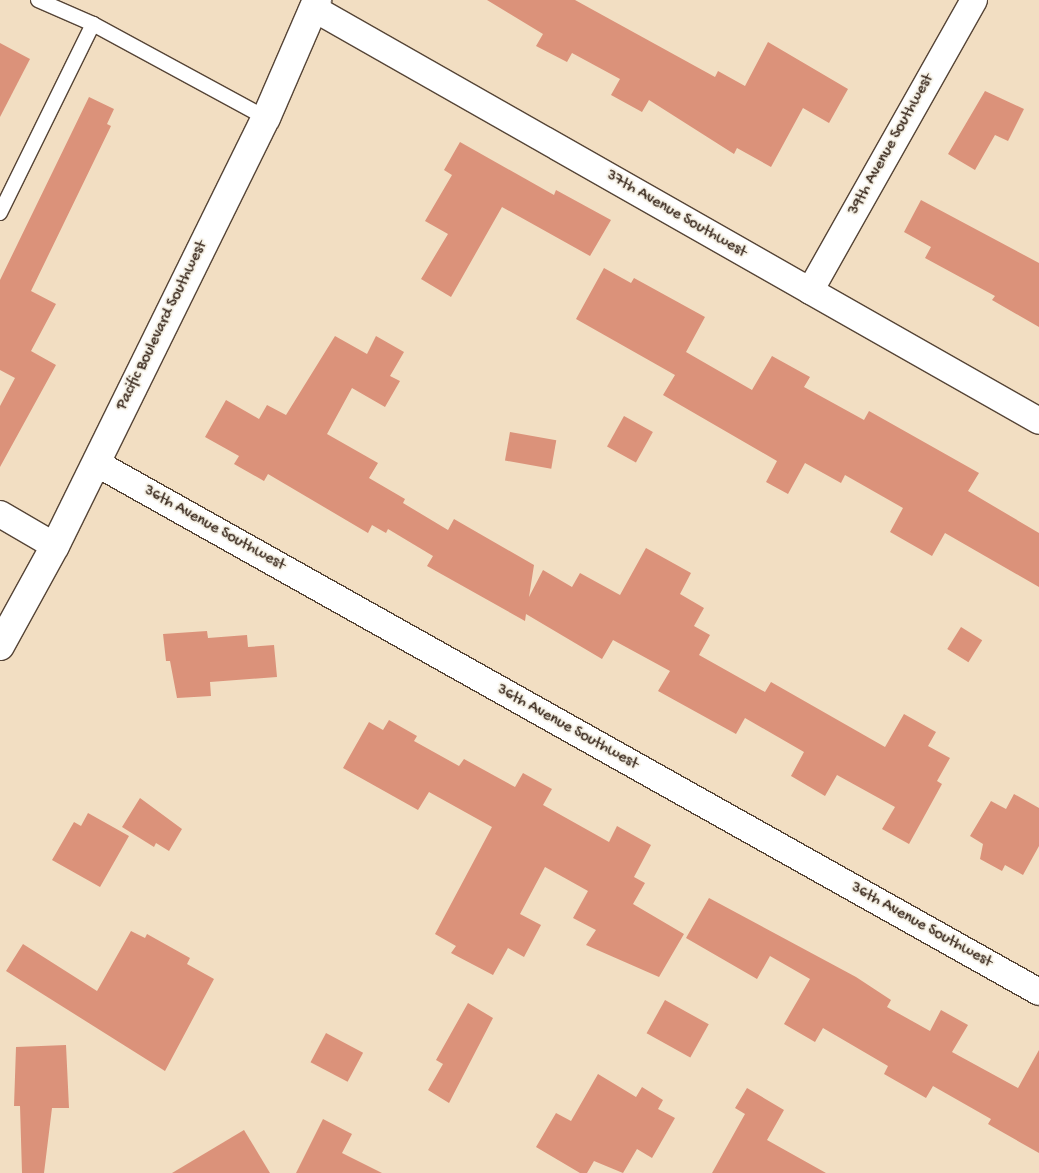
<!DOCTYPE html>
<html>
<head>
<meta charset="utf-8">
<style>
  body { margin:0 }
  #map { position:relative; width:1039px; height:1173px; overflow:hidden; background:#f2dec2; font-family:"Gochi Hand",sans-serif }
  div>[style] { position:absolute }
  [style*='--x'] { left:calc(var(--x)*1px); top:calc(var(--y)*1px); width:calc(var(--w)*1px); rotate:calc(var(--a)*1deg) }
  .building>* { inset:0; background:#db927a; transform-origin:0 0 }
  .roads { filter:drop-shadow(1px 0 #564537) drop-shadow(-1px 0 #564537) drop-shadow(0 1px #564537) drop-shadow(0 -1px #564537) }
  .lane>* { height:14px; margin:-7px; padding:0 7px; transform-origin:7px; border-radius:7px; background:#fff }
  .street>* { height:26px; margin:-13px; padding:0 13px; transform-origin:13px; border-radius:13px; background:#fff }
  .primary>* { height:28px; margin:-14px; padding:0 14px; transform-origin:14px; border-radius:14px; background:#fff }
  span { translate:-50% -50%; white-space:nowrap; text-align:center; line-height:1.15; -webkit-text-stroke:4px #f7f3e8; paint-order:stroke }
  .street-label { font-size:16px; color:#3b2a1e }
</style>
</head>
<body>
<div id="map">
  <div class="building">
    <div style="clip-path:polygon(487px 0,575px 0,715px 77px,718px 71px,745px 86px,768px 42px,848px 89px,829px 123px,803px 108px,771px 167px,737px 148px,734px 154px,649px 100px,642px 112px,611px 95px,620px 79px,572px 53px,567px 62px,536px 46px,543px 34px)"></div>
    <div style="clip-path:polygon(0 43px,30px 59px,0 117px)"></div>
    <div style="clip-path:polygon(985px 91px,1024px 109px,1008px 141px,995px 135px,975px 170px,948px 154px)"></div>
    <div style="clip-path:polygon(89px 97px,114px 109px,107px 124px,111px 126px,31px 291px,56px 304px,31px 351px,56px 365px,0 467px,0 406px,15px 378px,0 370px,0 280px)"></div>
    <div style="clip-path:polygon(460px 142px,554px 195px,556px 190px,611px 220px,590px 256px,502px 207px,451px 297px,421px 279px,448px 234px,425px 221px,452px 175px,444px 170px)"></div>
    <div style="clip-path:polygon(921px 200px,1039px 263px,1039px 327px,992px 300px,995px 296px,925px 258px,931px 247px,904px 232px)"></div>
    <div style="clip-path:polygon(604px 268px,631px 283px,634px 278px,705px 317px,686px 352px,752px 390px,772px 356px,810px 377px,804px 387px,864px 420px,869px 411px,979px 473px,968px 491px,1039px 533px,1039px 587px,945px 533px,932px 556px,890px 532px,903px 508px,845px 475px,841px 483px,805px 463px,788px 494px,766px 482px,777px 461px,663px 395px,675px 375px,576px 319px)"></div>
    <div style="clip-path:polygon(335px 336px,367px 354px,376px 336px,404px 352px,390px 376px,400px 381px,385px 407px,352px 388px,327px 434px,378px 463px,369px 478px,405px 499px,403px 503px,448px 530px,454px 519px,534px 565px,529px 597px,543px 570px,572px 587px,580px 573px,620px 595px,646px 548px,691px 573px,680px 594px,704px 608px,694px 626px,710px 635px,699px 655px,765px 692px,771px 682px,885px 747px,904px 714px,936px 732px,928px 746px,950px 758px,937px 781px,942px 784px,909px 844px,882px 829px,895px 807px,837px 775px,825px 796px,791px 776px,804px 752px,745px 718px,736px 734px,658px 691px,670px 671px,613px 640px,602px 659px,526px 614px,525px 621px,427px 566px,433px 556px,388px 529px,386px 533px,372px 525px,368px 533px,268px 474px,264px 481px,234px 464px,239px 456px,205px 437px,226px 400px,259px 419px,267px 405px,286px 415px)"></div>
    <div style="left:624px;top:416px;width:33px;height:35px;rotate:29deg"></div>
    <div style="left:510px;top:432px;width:47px;height:29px;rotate:10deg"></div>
    <div style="left:961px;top:627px;width:25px;height:26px;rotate:32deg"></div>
    <div style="clip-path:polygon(207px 631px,208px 638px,247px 635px,248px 647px,274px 645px,277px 677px,210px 682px,211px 696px,177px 698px,170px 661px,166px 661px,163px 634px)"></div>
    <div style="clip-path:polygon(389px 720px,417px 736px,414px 741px,459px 766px,464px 759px,515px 787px,523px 773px,552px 789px,543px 805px,609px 842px,617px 826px,651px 845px,634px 877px,645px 883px,633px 904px,684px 934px,659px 977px,586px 945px,596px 930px,573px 918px,588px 891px,545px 867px,520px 914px,541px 925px,524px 957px,508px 948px,493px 975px,451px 953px,456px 946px,435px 934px,492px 827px,429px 792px,418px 810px,343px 768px,369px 722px,383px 730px)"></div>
    <div style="clip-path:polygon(1014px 794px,1039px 808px,1039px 846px,1023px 875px,1005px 865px,1002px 871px,980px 859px,983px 844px,970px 836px,991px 801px,1006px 809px)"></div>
    <div style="clip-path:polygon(140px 798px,182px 829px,169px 851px,156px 843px,154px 847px,122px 827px)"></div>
    <div style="clip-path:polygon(88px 813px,129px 836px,100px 887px,52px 860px,74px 822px,81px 826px)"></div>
    <div style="clip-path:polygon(709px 898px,856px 977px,891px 1000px,887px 1007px,930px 1031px,941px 1010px,968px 1025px,952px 1052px,1018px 1088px,1039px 1050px,1039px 1153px,988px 1124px,991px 1119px,933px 1086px,926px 1098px,884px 1074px,888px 1066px,823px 1028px,815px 1042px,784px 1024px,810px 979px,770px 956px,757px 979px,686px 938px)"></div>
    <div style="clip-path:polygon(131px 931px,145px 938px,147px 934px,190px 958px,187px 964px,214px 979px,165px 1071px,6px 971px,23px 944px,97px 991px)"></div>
    <div style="left:665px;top:1000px;width:50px;height:38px;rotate:29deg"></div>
    <div style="clip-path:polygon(468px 1003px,493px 1018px,449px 1103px,428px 1090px,443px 1064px,436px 1060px)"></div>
    <div style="left:326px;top:1033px;width:42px;height:33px;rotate:28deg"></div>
    <div style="clip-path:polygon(66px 1045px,69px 1108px,52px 1108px,44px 1173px,22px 1173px,20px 1106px,14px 1106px,16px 1047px)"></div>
    <div style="clip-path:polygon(598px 1074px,636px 1097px,642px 1087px,663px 1100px,658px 1109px,675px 1118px,652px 1158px,637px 1149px,623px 1173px,594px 1161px,587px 1173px,580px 1173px,536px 1147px,556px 1113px,571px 1121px)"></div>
    <div style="clip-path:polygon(747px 1088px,784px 1110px,767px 1140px,826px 1173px,712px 1173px,745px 1114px,735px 1108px)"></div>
    <div style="clip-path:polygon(323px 1119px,352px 1134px,342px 1153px,382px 1173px,296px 1173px)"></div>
    <div style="clip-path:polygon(244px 1130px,270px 1173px,172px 1173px)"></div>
  </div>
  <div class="roads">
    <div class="lane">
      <div style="--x:38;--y:0;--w:60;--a:23.6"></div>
      <div style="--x:93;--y:24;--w:197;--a:28.5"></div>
      <div style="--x:0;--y:213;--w:211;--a:-63.8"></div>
    </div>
    <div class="street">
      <div style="--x:313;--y:8;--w:835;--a:29.63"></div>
      <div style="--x:810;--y:291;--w:334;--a:-60.6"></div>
      <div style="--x:96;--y:463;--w:1081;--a:29.29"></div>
      <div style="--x:0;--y:514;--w:64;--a:30.2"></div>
    </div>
    <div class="primary">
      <div style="--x:0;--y:646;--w:114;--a:-61.2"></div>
      <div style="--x:55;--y:546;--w:477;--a:-63.8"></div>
      <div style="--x:266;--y:118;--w:129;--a:-66.6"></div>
    </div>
  </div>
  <div class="street-label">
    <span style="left:892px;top:145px;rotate:-61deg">39th Avenue Southwest</span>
    <span style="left:676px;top:215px;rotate:30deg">37th Avenue Southwest</span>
    <span style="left:163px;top:326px;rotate:-64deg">Pacific Boulevard Southwest</span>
    <span style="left:214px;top:529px;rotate:29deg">36th Avenue Southwest</span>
    <span style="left:567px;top:728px;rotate:29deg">36th Avenue Southwest</span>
    <span style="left:921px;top:926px;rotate:29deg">36th Avenue Southwest</span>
  </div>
</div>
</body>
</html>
